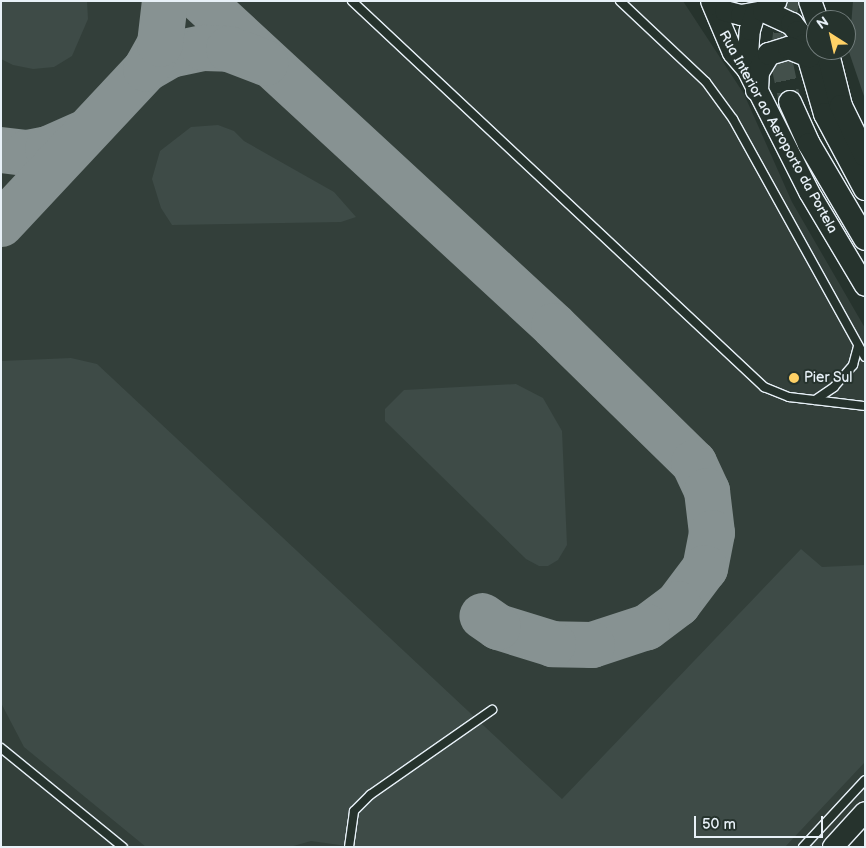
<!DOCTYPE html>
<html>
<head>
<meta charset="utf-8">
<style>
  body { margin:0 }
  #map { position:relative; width:866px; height:848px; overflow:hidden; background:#26332d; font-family:"Balsamiq Sans",sans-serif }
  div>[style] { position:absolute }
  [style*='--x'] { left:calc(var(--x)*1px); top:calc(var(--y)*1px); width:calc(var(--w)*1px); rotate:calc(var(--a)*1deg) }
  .built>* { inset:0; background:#333f3a }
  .green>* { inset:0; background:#3e4b47 }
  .taxiway>* { height:46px; margin:-23px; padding:0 23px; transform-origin:23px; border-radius:23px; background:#879292 }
  .primary-tunnel>* { height:22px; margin-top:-11px; transform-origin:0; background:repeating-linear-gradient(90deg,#43504b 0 22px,transparent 0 33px) }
  .roads { filter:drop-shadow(1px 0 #e8f1f8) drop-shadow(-1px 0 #e8f1f8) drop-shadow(0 1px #e8f1f8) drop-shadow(0 -1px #e8f1f8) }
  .lane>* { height:8px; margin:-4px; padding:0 4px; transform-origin:4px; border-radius:4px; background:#26332d }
  .secondary>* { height:20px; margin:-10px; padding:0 10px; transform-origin:10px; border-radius:10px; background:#26332d }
  .primary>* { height:22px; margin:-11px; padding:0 11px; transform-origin:11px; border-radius:11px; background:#26332d }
  .dots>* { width:14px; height:14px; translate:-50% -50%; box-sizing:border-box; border:2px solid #26332d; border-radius:50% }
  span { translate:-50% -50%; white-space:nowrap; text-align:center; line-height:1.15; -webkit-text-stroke:4px #26332d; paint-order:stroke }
  .street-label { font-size:14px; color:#e8f1f8 }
  .poi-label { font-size:14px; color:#e8f1f8 }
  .left { translate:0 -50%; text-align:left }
  .frame { position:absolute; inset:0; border:2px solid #e8f1f8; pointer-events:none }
  .north { position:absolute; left:806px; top:10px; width:50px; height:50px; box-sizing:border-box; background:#26332d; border:1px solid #747f7e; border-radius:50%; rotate:325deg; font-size:14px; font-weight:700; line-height:20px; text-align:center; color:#e8f1f8 }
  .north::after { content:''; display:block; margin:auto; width:18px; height:22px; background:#ffd166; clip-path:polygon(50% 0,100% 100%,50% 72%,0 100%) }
  .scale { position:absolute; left:694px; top:816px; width:129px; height:22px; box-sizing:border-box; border:2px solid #e8f1f8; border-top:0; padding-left:6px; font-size:15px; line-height:18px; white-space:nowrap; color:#e8f1f8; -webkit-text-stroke:4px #26332d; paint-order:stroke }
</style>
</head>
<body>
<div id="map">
  <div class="built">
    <div style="clip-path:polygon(1px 1px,683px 1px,744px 94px,792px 202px,865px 328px,865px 799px,820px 847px,1px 847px)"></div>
  </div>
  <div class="green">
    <div style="clip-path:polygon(1px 1px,87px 1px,88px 19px,72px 56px,54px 67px,33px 69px,13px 65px,1px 59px)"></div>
    <div style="clip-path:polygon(853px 1px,865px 1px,865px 99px,849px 52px)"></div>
    <div style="clip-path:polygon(218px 125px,234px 131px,244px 141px,334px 192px,356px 217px,341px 222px,172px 225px,161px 208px,152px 179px,160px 151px,191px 127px)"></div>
    <div style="clip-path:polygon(71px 358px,97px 364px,562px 799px,801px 549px,822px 567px,865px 565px,865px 762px,785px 847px,354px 847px,311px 841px,290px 847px,146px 847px,24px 747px,1px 703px,1px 361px)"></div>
    <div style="clip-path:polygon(516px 384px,543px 398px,562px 431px,567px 545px,558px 560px,548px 566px,539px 566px,526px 559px,385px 421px,385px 409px,404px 390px)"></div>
  </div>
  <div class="taxiway">
    <div style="--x:202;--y:1;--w:479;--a:42.7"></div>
    <div style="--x:554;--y:326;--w:196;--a:44.4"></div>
    <div style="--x:694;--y:463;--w:31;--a:65"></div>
    <div style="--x:707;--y:491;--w:42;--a:83.2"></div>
    <div style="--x:712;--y:533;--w:36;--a:101"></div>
    <div style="--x:705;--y:568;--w:45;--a:126.9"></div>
    <div style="--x:678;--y:604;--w:39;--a:143"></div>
    <div style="--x:647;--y:627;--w:58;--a:161.9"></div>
    <div style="--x:592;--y:645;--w:39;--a:-179"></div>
    <div style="--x:553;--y:644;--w:58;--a:-162.8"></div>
    <div style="--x:498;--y:627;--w:19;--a:-145"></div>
    <div style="--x:146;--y:69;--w:28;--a:-30"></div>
    <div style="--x:170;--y:55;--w:35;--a:-12"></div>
    <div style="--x:204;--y:48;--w:25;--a:2"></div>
    <div style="--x:229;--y:49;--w:39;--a:21"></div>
    <div style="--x:1;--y:150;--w:26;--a:7"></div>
    <div style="--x:27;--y:153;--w:21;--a:-11"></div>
    <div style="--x:48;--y:149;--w:37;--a:-24"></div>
    <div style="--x:1;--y:224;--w:212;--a:-46.9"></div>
    <div style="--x:146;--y:69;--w:29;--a:-61"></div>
    <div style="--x:160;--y:44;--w:43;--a:-83.4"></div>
  </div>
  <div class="primary-tunnel">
    <div style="--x:788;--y:1;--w:58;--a:96.9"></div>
    <div style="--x:781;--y:59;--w:44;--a:78.2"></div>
  </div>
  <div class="roads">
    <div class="lane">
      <div style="--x:352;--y:1;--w:565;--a:43.13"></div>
      <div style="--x:764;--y:387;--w:27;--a:22"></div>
      <div style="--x:789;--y:397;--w:77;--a:6.8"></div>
      <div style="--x:620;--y:1;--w:118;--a:43.3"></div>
      <div style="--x:706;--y:82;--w:46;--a:53.9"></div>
      <div style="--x:733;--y:119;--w:272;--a:61"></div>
      <div style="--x:815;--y:400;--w:23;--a:-34"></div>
      <div style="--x:834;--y:387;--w:29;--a:-49"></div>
      <div style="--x:853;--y:365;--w:20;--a:-75"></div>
      <div style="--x:1;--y:748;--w:157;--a:39.1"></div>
      <div style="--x:349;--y:847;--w:36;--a:-82"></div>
      <div style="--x:354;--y:811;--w:23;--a:-45"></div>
      <div style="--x:370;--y:795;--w:149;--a:-34.9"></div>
      <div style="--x:803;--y:847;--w:91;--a:-47.2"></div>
    </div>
    <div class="secondary">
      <div style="--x:711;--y:1;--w:56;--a:67.1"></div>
      <div style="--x:733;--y:53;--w:21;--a:49"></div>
      <div style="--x:747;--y:69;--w:138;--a:63.2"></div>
      <div style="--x:809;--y:192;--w:109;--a:59.2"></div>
      <div style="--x:713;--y:1;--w:16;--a:40"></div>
      <div style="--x:725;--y:11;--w:16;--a:14"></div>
      <div style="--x:741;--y:15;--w:23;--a:-10"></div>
      <div style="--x:764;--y:11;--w:16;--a:-38"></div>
      <div style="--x:747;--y:69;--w:39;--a:-86"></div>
      <div style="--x:750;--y:30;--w:17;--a:-73"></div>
      <div style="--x:833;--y:847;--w:47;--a:-47.6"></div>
    </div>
    <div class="primary">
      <div style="--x:810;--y:1;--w:20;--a:70"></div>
      <div style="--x:764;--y:11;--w:31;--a:25"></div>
      <div style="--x:792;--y:24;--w:10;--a:53"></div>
      <div style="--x:798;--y:32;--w:15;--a:62"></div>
      <div style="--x:805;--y:45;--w:72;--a:73.8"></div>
      <div style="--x:825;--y:114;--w:85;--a:61.9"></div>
      <div style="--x:827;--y:50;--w:58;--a:76"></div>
      <div style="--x:841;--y:106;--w:55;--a:63.9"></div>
      <div style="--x:757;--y:90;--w:18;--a:-87"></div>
      <div style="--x:758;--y:72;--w:21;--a:-59"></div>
      <div style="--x:769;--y:54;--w:21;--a:-17"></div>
      <div style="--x:789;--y:48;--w:22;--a:22"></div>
      <div style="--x:790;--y:102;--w:46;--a:65.7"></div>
      <div style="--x:809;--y:144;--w:110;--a:59.5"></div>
    </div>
  </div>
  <div class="dots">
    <div style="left:794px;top:378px;background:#ffd166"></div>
  </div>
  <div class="street-label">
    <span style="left:778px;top:132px;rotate:61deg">Rua Interior ao Aeroporto da Portela</span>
  </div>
  <div class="poi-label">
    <span class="left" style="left:804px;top:378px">Pier Sul</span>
  </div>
  <div class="frame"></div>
  <div class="north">N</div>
  <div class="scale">50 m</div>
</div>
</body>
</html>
